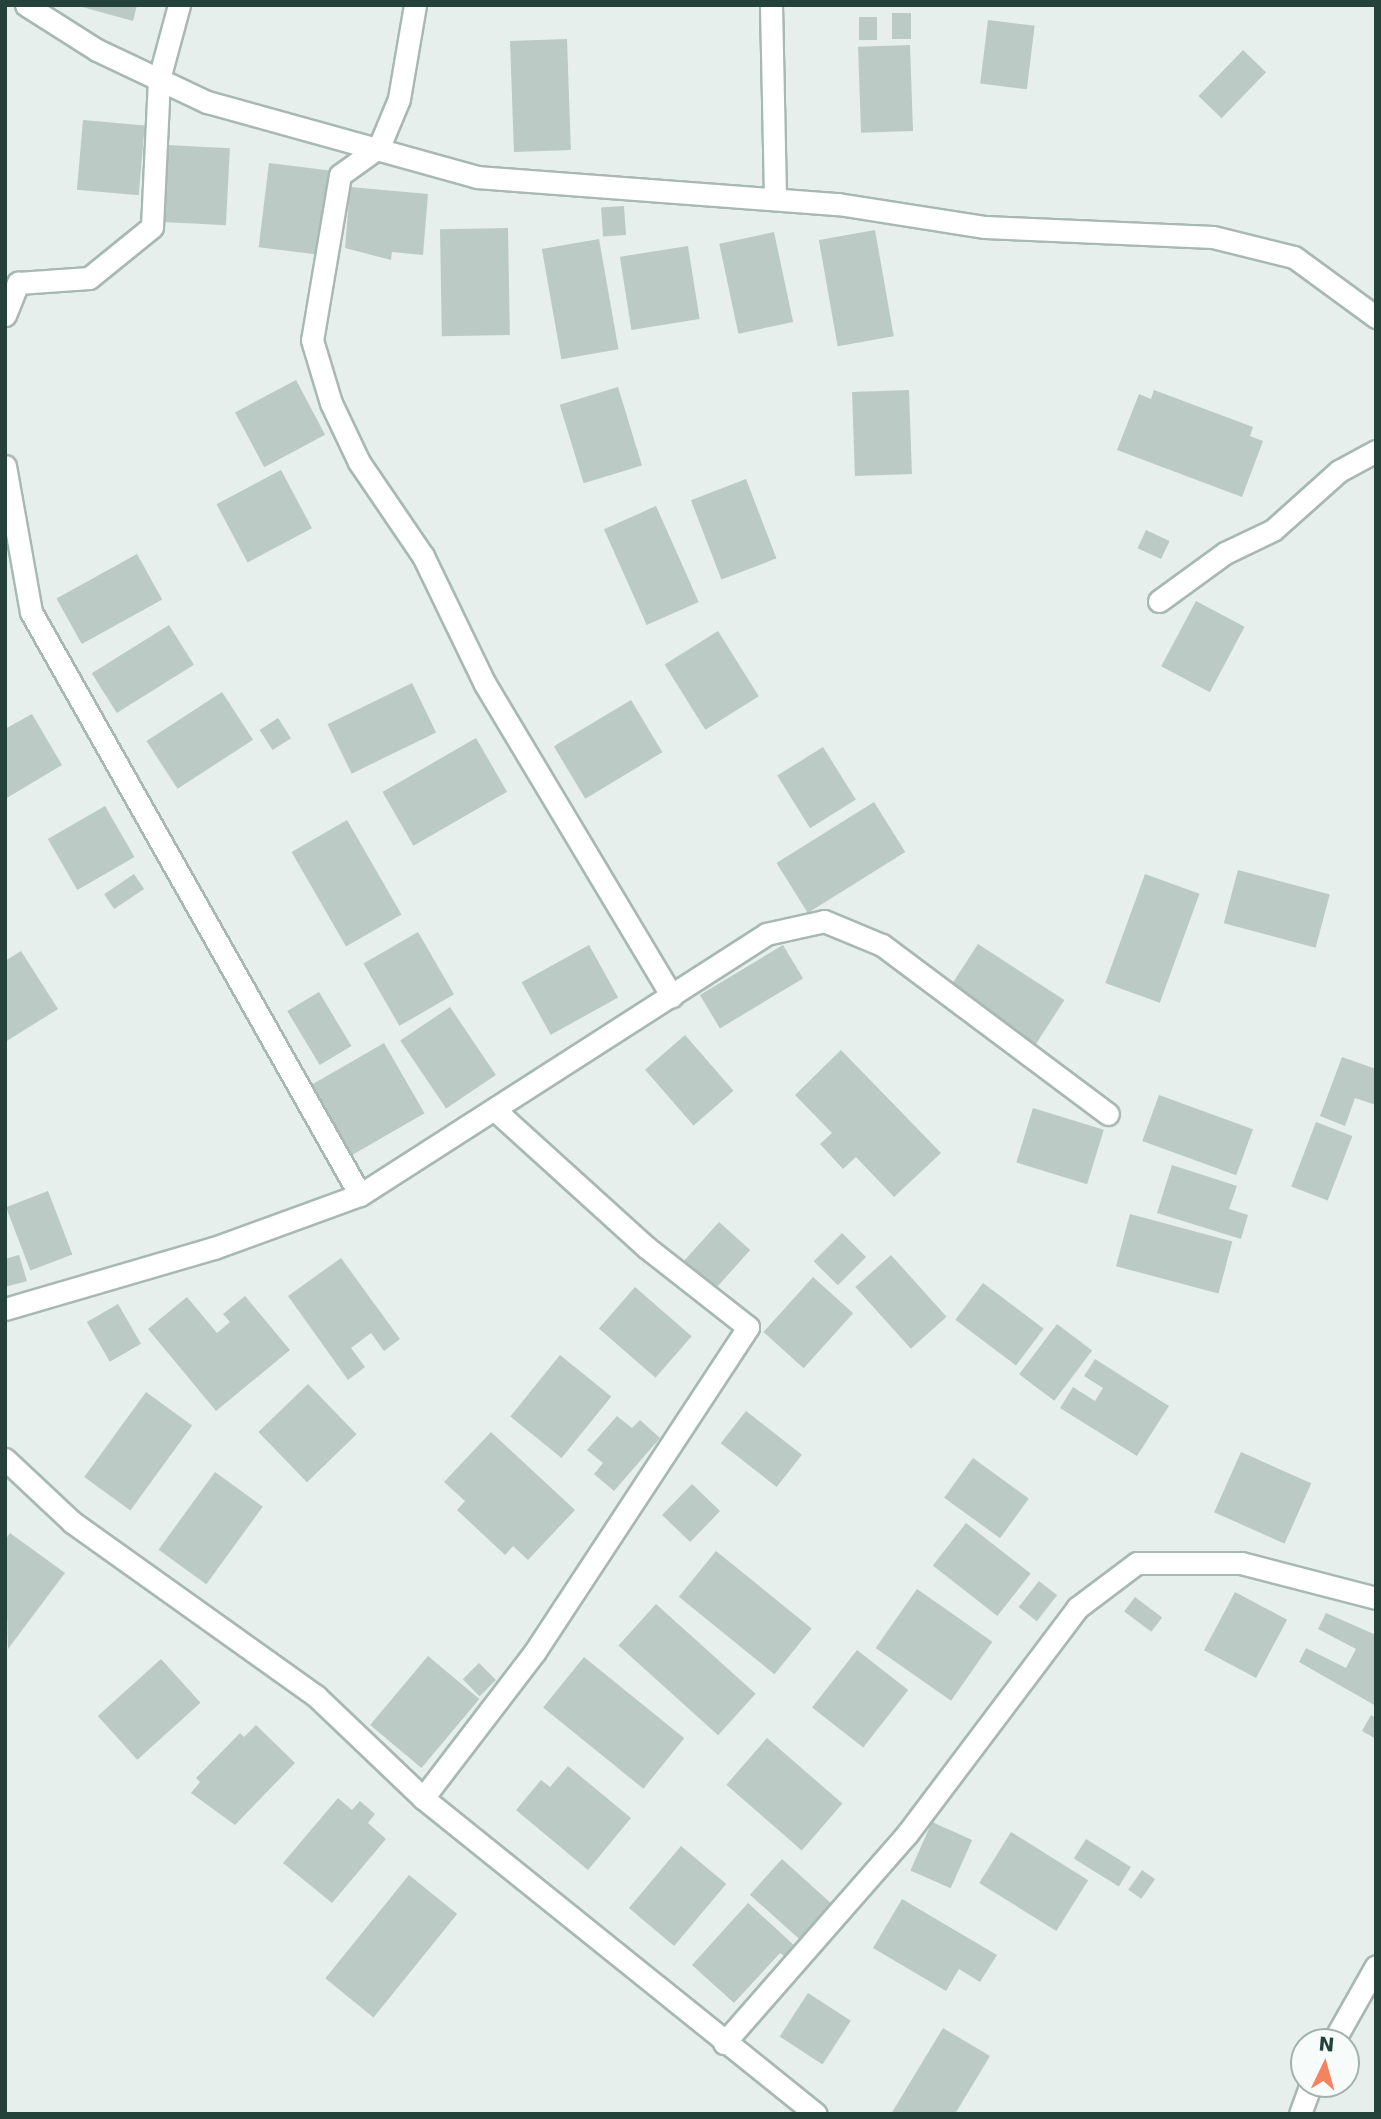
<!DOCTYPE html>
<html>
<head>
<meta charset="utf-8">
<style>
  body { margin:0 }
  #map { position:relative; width:1381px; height:2119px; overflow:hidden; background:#e6efeb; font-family:"DejaVu Sans",sans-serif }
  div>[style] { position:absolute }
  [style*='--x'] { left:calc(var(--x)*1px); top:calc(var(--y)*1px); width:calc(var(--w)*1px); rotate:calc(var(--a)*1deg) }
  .building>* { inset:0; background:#bbcac4; transform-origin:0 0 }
  .roads { filter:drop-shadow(2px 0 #a8b8b2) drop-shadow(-2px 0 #a8b8b2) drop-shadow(0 2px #a8b8b2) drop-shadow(0 -2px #a8b8b2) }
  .minor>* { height:21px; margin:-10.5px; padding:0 10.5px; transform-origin:10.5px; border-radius:10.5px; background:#fff }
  span { translate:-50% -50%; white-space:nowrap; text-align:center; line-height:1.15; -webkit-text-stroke:7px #f7fbf9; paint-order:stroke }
  .frame { position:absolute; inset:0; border:7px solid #24423a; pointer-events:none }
  .north { position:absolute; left:1290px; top:2028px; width:70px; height:70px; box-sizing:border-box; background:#f7fbf9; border:2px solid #a3b1ad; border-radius:50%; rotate:5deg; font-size:19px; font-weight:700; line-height:28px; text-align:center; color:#24423a }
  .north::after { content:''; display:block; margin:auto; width:24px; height:32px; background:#f4845f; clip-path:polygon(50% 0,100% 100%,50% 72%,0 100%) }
</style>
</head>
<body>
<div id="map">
  <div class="building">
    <div style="clip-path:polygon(75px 5px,137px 5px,133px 21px)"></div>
    <div style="left:892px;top:13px;width:19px;height:26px"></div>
    <div style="left:859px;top:17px;width:18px;height:23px"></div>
    <div style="left:988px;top:20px;width:47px;height:64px;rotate:7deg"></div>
    <div style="left:567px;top:39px;width:111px;height:57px;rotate:88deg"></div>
    <div style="left:910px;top:45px;width:86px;height:52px;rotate:88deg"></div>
    <div style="left:1243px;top:50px;width:32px;height:64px;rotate:44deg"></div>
    <div style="left:83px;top:120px;width:62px;height:70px;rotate:5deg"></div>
    <div style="left:167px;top:145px;width:63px;height:77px;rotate:3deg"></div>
    <div style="left:269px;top:163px;width:61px;height:85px;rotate:7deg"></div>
    <div style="clip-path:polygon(350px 187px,428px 194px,423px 255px,392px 252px,391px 260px,345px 248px)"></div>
    <div style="left:624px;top:206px;width:29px;height:23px;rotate:86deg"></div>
    <div style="left:508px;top:228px;width:107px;height:68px;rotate:89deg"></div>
    <div style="left:875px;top:230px;width:108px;height:57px;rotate:80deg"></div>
    <div style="left:774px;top:232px;width:92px;height:56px;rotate:78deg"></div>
    <div style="left:599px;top:239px;width:112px;height:58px;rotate:80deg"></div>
    <div style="left:688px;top:246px;width:74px;height:69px;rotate:81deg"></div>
    <div style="left:296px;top:380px;width:62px;height:69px;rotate:62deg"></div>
    <div style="left:618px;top:387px;width:82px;height:61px;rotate:73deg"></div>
    <div style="left:909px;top:390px;width:84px;height:57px;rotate:88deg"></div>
    <div style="clip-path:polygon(1154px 390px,1253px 427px,1250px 436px,1263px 441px,1242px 497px,1117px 450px,1139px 394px,1151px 399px)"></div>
    <div style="left:281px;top:470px;width:66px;height:73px;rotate:62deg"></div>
    <div style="left:746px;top:479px;width:85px;height:59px;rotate:69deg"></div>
    <div style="left:656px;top:506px;width:105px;height:57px;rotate:66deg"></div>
    <div style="left:1146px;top:530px;width:26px;height:20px;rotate:25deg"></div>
    <div style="left:137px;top:554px;width:52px;height:92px;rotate:61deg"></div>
    <div style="left:1196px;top:601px;width:55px;height:74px;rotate:28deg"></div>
    <div style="left:169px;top:625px;width:47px;height:91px;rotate:58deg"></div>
    <div style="left:718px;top:631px;width:77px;height:63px;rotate:58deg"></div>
    <div style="left:412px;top:683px;width:55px;height:94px;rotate:64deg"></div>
    <div style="left:222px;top:692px;width:57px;height:90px;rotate:57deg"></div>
    <div style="left:631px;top:700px;width:61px;height:90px;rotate:59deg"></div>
    <div style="clip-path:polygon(32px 714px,62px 765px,5px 799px,5px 729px)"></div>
    <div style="left:278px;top:718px;width:24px;height:22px;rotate:57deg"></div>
    <div style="left:476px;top:738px;width:62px;height:108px;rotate:60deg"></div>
    <div style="left:823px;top:747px;width:62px;height:54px;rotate:58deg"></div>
    <div style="left:874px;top:802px;width:59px;height:115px;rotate:58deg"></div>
    <div style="left:105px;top:806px;width:59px;height:66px;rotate:60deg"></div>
    <div style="left:347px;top:820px;width:109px;height:64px;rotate:60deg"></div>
    <div style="left:1238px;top:870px;width:95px;height:55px;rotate:15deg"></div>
    <div style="left:134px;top:874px;width:18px;height:36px;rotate:56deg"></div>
    <div style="left:1145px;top:874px;width:58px;height:116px;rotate:20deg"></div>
    <div style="left:418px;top:932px;width:72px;height:63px;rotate:60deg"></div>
    <div style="left:978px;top:944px;width:103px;height:54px;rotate:33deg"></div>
    <div style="left:589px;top:945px;width:60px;height:77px;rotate:61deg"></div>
    <div style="left:783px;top:945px;width:39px;height:97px;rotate:59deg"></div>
    <div style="clip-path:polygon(21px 951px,58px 1009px,5px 1042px,5px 961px)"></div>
    <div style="left:319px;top:992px;width:63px;height:37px;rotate:59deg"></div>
    <div style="left:450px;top:1007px;width:82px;height:60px;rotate:56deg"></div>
    <div style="left:685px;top:1035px;width:74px;height:53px;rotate:49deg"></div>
    <div style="left:384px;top:1043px;width:81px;height:90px;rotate:60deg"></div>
    <div style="clip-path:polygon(841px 1050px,941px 1153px,894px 1197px,856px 1157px,843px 1169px,820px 1144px,832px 1133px,795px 1095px)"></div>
    <div style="clip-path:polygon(1342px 1057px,1376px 1069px,1376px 1105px,1355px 1098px,1345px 1126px,1320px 1116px)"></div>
    <div style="left:1159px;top:1095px;width:100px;height:49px;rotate:20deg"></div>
    <div style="left:1033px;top:1108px;width:74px;height:57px;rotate:17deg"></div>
    <div style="left:1316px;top:1122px;width:39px;height:69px;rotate:21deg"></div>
    <div style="clip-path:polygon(1172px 1165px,1237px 1186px,1229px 1209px,1248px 1215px,1241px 1239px,1157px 1213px)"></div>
    <div style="left:48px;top:1191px;width:68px;height:45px;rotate:69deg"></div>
    <div style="left:1130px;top:1214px;width:106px;height:54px;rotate:15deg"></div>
    <div style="left:719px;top:1222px;width:42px;height:54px;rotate:42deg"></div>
    <div style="left:842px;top:1233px;width:34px;height:40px;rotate:45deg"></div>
    <div style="clip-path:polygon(19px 1255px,27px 1281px,5px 1287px,5px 1259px)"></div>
    <div style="left:891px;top:1255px;width:83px;height:48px;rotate:48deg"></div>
    <div style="clip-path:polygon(341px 1258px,400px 1339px,384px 1351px,371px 1333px,351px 1348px,365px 1367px,348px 1380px,288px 1296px)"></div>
    <div style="left:813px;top:1277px;width:54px;height:74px;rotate:42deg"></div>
    <div style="left:983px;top:1283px;width:76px;height:46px;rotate:37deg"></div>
    <div style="left:635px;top:1287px;width:75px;height:55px;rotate:41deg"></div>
    <div style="clip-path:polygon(245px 1296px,290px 1350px,216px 1411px,148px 1329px,187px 1297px,217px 1333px,230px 1322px,223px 1314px)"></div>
    <div style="left:118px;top:1304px;width:46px;height:36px;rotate:60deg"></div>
    <div style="left:1057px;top:1324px;width:44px;height:63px;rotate:37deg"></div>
    <div style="left:560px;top:1355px;width:66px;height:79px;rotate:39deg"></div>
    <div style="clip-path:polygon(1095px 1359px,1169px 1406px,1137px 1456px,1060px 1408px,1073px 1387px,1095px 1401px,1103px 1388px,1084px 1376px)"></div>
    <div style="left:308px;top:1384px;width:70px;height:69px;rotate:46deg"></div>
    <div style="left:146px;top:1392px;width:57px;height:105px;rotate:36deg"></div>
    <div style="left:746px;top:1411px;width:71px;height:41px;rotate:38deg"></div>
    <div style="clip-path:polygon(617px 1416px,632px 1428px,640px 1420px,660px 1438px,614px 1491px,594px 1474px,603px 1463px,587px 1450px)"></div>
    <div style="clip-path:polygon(491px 1432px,575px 1510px,528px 1560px,513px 1546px,505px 1555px,457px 1510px,465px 1501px,444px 1482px)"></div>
    <div style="left:1241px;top:1452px;width:77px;height:66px;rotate:24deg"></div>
    <div style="left:973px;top:1458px;width:69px;height:49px;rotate:36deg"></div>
    <div style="left:215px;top:1472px;width:59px;height:96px;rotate:36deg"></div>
    <div style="left:692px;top:1484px;width:39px;height:43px;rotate:44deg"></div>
    <div style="left:966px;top:1523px;width:82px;height:54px;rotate:38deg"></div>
    <div style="clip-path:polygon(10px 1533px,65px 1573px,8px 1649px,5px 1540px)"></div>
    <div style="left:716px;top:1551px;width:123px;height:59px;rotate:39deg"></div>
    <div style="left:1039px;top:1581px;width:23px;height:33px;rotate:38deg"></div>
    <div style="left:917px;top:1589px;width:92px;height:72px;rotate:35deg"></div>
    <div style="left:1235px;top:1592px;width:59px;height:66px;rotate:28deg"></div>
    <div style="left:1135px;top:1597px;width:34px;height:18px;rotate:37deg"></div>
    <div style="left:656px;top:1604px;width:134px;height:56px;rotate:42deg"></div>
    <div style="clip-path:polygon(1326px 1613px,1376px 1635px,1376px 1706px,1299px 1662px,1306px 1648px,1346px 1668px,1356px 1649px,1318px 1629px)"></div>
    <div style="left:857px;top:1650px;width:65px;height:73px;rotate:38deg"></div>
    <div style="left:428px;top:1656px;width:67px;height:90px;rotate:40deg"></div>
    <div style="left:584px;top:1657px;width:129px;height:65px;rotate:39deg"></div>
    <div style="left:161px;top:1659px;width:59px;height:85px;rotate:48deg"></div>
    <div style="left:479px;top:1663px;width:24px;height:23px;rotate:45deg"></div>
    <div style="clip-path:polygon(1371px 1715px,1376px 1718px,1376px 1739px,1362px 1731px)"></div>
    <div style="clip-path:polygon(256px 1725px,295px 1763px,235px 1825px,191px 1793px,200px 1782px,196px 1778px,240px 1733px,244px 1737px)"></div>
    <div style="left:767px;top:1738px;width:100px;height:62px;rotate:41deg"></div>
    <div style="clip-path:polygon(568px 1766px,631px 1818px,588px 1870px,516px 1810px,541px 1780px,550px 1787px)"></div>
    <div style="clip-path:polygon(338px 1798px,352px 1810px,360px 1801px,375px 1814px,368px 1823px,386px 1839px,332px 1903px,283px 1863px)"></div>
    <div style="left:932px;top:1822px;width:44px;height:53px;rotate:24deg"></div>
    <div style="left:1011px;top:1832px;width:91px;height:60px;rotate:32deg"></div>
    <div style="left:1086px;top:1839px;width:53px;height:23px;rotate:32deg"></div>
    <div style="left:681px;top:1846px;width:59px;height:81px;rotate:40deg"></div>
    <div style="left:782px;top:1859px;width:72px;height:48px;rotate:42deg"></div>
    <div style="left:1142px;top:1870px;width:16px;height:24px;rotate:35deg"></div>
    <div style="left:409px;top:1875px;width:62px;height:133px;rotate:39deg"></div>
    <div style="clip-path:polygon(902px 1899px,997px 1955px,980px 1982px,959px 1969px,946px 1991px,873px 1948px)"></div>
    <div style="clip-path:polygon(748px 1903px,797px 1948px,787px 1958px,780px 1953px,734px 2003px,692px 1965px)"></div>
    <div style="left:808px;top:1993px;width:51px;height:52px;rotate:33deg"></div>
    <div style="clip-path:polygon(943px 2028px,990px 2056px,955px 2114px,891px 2114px)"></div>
  </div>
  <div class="roads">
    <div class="minor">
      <div style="--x:26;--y:5;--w:84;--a:32.4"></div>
      <div style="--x:97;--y:50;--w:122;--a:25.3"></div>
      <div style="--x:207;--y:102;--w:280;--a:15.5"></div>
      <div style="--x:477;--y:177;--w:362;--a:4.3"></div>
      <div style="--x:838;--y:204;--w:149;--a:8.9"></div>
      <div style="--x:985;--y:227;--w:228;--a:2.5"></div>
      <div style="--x:1213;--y:237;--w:83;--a:13.9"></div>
      <div style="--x:1294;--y:257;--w:102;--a:36.2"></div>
      <div style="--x:415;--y:5;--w:95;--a:99.7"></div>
      <div style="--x:399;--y:99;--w:52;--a:112.6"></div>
      <div style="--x:379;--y:147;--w:48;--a:144.3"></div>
      <div style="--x:340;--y:175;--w:167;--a:99.6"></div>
      <div style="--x:312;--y:340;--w:66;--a:73.2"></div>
      <div style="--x:331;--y:403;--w:65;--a:64.6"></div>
      <div style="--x:359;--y:462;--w:114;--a:55.8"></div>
      <div style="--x:423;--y:556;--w:142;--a:64.2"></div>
      <div style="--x:485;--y:684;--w:364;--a:59.1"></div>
      <div style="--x:771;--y:5;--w:194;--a:88.8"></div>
      <div style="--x:5;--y:315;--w:35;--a:-68"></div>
      <div style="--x:18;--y:283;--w:71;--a:-4"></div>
      <div style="--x:89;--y:278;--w:81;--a:-39"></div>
      <div style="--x:152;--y:227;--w:148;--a:-87.3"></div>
      <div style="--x:159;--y:79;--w:77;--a:-74.9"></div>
      <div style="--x:5;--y:466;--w:148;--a:79.9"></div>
      <div style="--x:31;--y:612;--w:669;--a:60.56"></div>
      <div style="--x:1159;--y:601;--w:82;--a:-36"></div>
      <div style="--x:1225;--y:553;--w:53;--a:-25.6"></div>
      <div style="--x:1273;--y:530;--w:89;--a:-41.8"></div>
      <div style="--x:1339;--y:471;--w:42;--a:-28.4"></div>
      <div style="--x:5;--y:1309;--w:218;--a:-16.3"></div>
      <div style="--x:214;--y:1248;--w:155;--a:-20"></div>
      <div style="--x:360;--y:1195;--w:483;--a:-32.7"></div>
      <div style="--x:766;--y:934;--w:59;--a:-12.6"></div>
      <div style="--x:824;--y:921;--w:63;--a:22.5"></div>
      <div style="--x:882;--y:945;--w:282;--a:36.8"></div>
      <div style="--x:5;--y:1459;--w:92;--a:43.2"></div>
      <div style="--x:72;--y:1522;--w:300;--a:35.5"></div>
      <div style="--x:316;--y:1696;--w:148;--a:43.6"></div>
      <div style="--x:423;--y:1798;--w:504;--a:38.8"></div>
      <div style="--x:423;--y:1798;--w:183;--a:-52.6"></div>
      <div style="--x:534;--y:1653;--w:390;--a:-56.7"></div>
      <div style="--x:748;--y:1327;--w:130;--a:-141.9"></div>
      <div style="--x:646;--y:1247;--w:202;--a:-137.8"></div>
      <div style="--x:1333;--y:2042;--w:87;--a:-60.5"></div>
      <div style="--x:724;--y:2043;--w:278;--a:-48.8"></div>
      <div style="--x:907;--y:1834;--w:283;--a:-53"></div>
      <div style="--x:1077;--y:1608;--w:75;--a:-36.9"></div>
      <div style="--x:1137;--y:1563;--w:104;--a:0"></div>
      <div style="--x:1241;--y:1563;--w:139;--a:14.5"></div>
      <div style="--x:1300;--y:2114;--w:32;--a:-70"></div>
    </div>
  </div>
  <div class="frame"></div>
  <div class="north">N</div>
</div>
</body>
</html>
